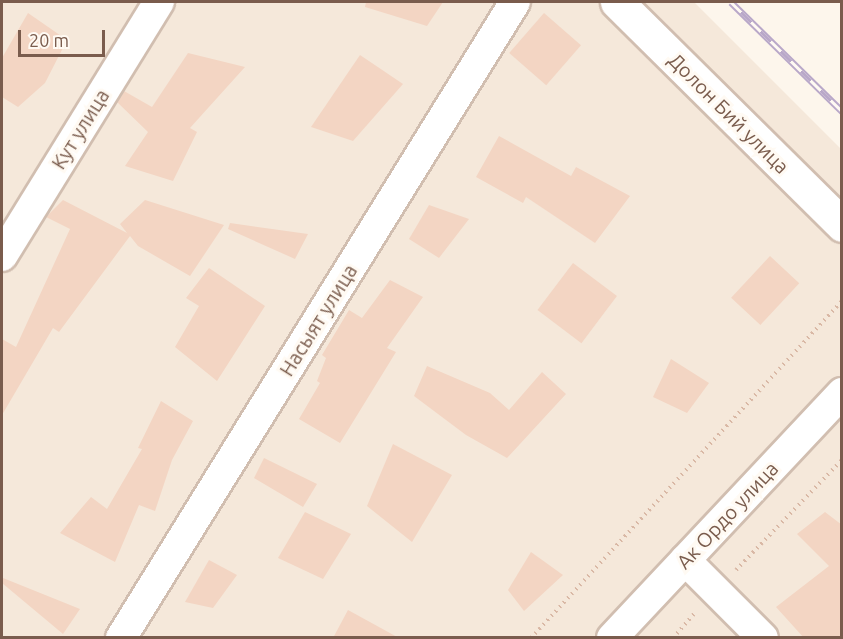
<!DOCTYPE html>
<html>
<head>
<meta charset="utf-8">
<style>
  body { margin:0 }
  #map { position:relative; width:843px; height:639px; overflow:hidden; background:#fdf6ec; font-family:Ubuntu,sans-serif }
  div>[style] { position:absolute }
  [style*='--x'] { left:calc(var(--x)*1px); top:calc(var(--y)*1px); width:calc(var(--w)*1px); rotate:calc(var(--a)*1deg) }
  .residential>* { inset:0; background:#f5e8da }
  .building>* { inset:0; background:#f3d5c3; transform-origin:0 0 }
  .path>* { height:4px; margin-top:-2px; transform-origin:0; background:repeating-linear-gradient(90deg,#d9b8a5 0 1.5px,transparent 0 6px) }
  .roads { filter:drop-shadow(2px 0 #d1beb0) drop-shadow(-2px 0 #d1beb0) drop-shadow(0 2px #d1beb0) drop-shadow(0 -2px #d1beb0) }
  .minor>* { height:30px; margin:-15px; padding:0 15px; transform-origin:15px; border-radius:15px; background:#fff }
  .tertiary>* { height:33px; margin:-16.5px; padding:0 16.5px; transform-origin:16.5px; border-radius:16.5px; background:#fff }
  .rail>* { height:7px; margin-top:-3.5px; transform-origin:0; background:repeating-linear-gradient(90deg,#fffaf3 0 14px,#b9a8c9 0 28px); box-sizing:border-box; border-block:2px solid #b9a8c9 }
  span { translate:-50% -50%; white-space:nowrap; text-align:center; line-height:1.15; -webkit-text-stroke:6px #fffaf3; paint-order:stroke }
  .street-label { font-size:20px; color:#7a5c4d }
  .frame { position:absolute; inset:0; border:3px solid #7a5c4d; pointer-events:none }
  .scale { position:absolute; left:18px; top:30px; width:87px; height:27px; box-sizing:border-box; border:3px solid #7a5c4d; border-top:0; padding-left:8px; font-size:18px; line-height:21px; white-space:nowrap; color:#7a5c4d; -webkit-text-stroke:4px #fffaf3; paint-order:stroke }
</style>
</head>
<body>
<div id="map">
  <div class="residential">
    <div style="clip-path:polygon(2px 2px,694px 2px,841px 149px,841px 637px,2px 637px)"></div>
  </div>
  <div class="building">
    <div style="clip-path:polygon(366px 2px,443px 2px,427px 26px,365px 7px)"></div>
    <div style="clip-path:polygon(28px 13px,67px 40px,45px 83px,18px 107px,2px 97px,2px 58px)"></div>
    <div style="left:544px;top:13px;width:49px;height:53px;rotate:41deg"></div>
    <div style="clip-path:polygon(188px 53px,245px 67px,190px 128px,197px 132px,173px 181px,125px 166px,148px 132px,117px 102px,124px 91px,152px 107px)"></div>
    <div style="clip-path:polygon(360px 55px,403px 84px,353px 141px,311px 127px)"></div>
    <div style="clip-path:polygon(499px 136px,571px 176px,576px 167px,630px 196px,595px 243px,526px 197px,523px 203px,476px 177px)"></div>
    <div style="clip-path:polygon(63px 200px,127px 233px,120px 224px,145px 200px,224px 225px,190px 276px,138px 246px,130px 236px,59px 332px,53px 328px,2px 415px,2px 339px,16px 347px,70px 229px,46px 217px)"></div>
    <div style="clip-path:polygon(429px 205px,469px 219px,439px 258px,409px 239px)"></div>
    <div style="clip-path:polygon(230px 223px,308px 234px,295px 259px,228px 229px)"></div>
    <div style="left:770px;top:256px;width:40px;height:57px;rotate:43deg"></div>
    <div style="left:573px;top:263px;width:55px;height:59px;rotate:37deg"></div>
    <div style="clip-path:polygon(209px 268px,265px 306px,217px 381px,175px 347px,199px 306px,186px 298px)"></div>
    <div style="clip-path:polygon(390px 280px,423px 297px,387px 348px,396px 352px,340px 443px,299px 419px,320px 383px,317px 381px,326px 358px,322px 355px,349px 310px,362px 318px)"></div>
    <div style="clip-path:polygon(671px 359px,709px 383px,687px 413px,653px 397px)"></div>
    <div style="clip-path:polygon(427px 366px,490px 393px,509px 410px,542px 372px,566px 394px,507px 458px,466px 435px,414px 396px)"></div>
    <div style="clip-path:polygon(161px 401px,193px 421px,172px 460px,155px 511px,139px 505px,115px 562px,60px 533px,91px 497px,107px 509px,142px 449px,138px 448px)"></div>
    <div style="clip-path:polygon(393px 444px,452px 475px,412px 542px,367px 506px)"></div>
    <div style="clip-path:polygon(264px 458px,317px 484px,303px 507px,254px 478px)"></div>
    <div style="clip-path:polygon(305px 512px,351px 534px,323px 579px,278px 558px)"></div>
    <div style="clip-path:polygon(825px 512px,842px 525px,842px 638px,804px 638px,776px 607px,829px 566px,797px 534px)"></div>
    <div style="clip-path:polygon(531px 552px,563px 575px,524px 611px,508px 590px)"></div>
    <div style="clip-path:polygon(209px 560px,237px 575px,213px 608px,185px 602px)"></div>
    <div style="clip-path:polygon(3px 578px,80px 609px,63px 634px,2px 583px)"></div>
    <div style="clip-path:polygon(348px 610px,399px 638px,333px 638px)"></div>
  </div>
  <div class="path">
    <div style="--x:736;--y:570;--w:153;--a:-46.1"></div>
    <div style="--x:531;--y:638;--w:459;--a:-47.3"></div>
    <div style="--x:673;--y:638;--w:35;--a:-49"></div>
  </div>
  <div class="roads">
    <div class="minor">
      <div style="--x:2;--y:256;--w:299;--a:-58.3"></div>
      <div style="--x:685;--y:560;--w:110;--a:45"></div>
      <div style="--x:121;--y:638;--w:748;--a:-58.22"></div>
      <div style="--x:612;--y:638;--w:336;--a:-46.8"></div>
    </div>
    <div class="tertiary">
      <div style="--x:617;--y:2;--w:317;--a:44.7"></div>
    </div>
  </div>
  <div class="rail">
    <div style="--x:731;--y:2;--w:156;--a:44.5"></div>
  </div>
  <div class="street-label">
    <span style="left:729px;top:113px;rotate:45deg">Долон Бий улица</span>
    <span style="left:80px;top:129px;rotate:-58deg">Кут улица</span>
    <span style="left:318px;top:320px;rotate:-58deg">Насыят улица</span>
    <span style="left:727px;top:515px;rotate:-47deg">Ак Ордо улица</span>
  </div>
  <div class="frame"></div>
  <div class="scale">20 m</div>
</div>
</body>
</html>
